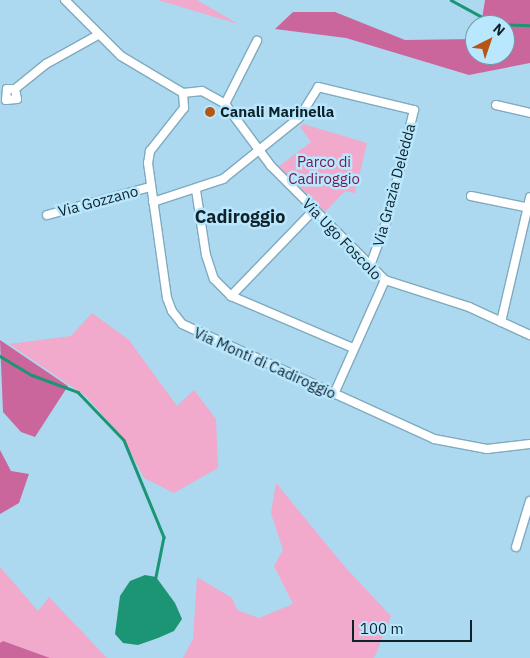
<!DOCTYPE html>
<html>
<head>
<meta charset="utf-8">
<style>
  body { margin:0 }
  #map { position:relative; width:530px; height:658px; overflow:hidden; background:#acd9ef; font-family:"IBM Plex Sans",sans-serif }
  div>[style] { position:absolute }
  [style*='--x'] { left:calc(var(--x)*1px); top:calc(var(--y)*1px); width:calc(var(--w)*1px); rotate:calc(var(--a)*1deg) }
  .green>* { inset:0; background:#f1a9cc }
  .forest>* { inset:0; background:#cb669c }
  .water>* { inset:0; background:#1b9574 }
  .stream>* { height:2.5px; margin:-1.25px; padding:0 1.25px; transform-origin:1.25px; border-radius:1.25px; background:#1b9574 }
  .roads { filter:drop-shadow(1px 0 #7faabf) drop-shadow(-1px 0 #7faabf) drop-shadow(0 1px #7faabf) drop-shadow(0 -1px #7faabf) }
  .minor>* { height:8px; margin:-4px; padding:0 4px; transform-origin:4px; border-radius:4px; background:#fff }
  .dots>* { width:14px; height:14px; translate:-50% -50%; box-sizing:border-box; border:2px solid #b9e7fd; border-radius:50% }
  span { translate:-50% -50%; white-space:nowrap; text-align:center; line-height:1.15; -webkit-text-stroke:5px #b9e7fd; paint-order:stroke }
  .poi-label { font-size:15px; color:#0f2129; font-weight:700 }
  .left { translate:0 -50%; text-align:left }
  .park-label { font-size:15px; color:#751950 }
  .street-label { font-size:15px; color:#0f2129 }
  .quarter-label { font-size:18px; color:#0f2129; font-weight:700 }
  .north { position:absolute; left:465px; top:15px; width:50px; height:50px; box-sizing:border-box; background:#b9e7fd; border:1px solid #7598a8; border-radius:50%; rotate:41deg; font-size:14px; font-weight:700; line-height:20px; text-align:center; color:#0f2129 }
  .north::after { content:''; display:block; margin:auto; width:18px; height:22px; background:#b65612; clip-path:polygon(50% 0,100% 100%,50% 72%,0 100%) }
  .scale { position:absolute; left:352px; top:620px; width:120px; height:22px; box-sizing:border-box; border:2px solid #0f2129; border-top:0; padding-left:6px; font-size:15px; line-height:18px; white-space:nowrap; color:#0f2129; -webkit-text-stroke:4px #b9e7fd; paint-order:stroke }
</style>
</head>
<body>
<div id="map">
  <div class="green">
    <div style="clip-path:polygon(158px 0,197px 0,238px 24px)"></div>
    <div style="clip-path:polygon(303px 124px,367px 143px,355px 193px,345px 191px,325px 212px,278px 167px,311px 142px,300px 127px)"></div>
    <div style="clip-path:polygon(92px 313px,129px 340px,177px 406px,194px 390px,216px 419px,218px 468px,174px 493px,144px 478px,124px 440px,87px 397px,9px 344px,71px 336px)"></div>
    <div style="clip-path:polygon(276px 483px,345px 567px,391px 616px,374px 658px,183px 658px,193px 639px,197px 577px,232px 598px,237px 610px,259px 618px,293px 604px,274px 566px,283px 550px,271px 513px)"></div>
    <div style="clip-path:polygon(0 567px,38px 611px,49px 597px,107px 658px,0 658px)"></div>
  </div>
  <div class="forest">
    <div style="clip-path:polygon(485px 0,530px 0,530px 63px,469px 75px,346px 38px,275px 29px,293px 12px,335px 12px,405px 40px,475px 39px,475px 55px,505px 55px,505px 25px,481px 25px)"></div>
    <div style="clip-path:polygon(0 340px,68px 386px,35px 437px,21px 432px,3px 412px)"></div>
    <div style="clip-path:polygon(0 450px,11px 471px,29px 474px,19px 503px,0 514px)"></div>
    <div style="clip-path:polygon(3px 641px,50px 658px,0 658px,0 643px)"></div>
  </div>
  <div class="water">
    <div style="clip-path:polygon(145px 575px,156px 577px,175px 603px,182px 619px,174px 631px,158px 638px,138px 645px,123px 643px,115px 634px,120px 596px,130px 581px)"></div>
  </div>
  <div class="stream">
    <div style="--x:451;--y:0;--w:50;--a:28.6"></div>
    <div style="--x:495;--y:24;--w:35;--a:2"></div>
    <div style="--x:0;--y:356;--w:37;--a:31"></div>
    <div style="--x:32;--y:375;--w:49;--a:20.3"></div>
    <div style="--x:78;--y:392;--w:66;--a:46.2"></div>
    <div style="--x:124;--y:440;--w:105;--a:67.6"></div>
    <div style="--x:164;--y:537;--w:41;--a:101.3"></div>
  </div>
  <div class="roads">
    <div class="minor">
      <div style="--x:65;--y:0;--w:79;--a:45"></div>
      <div style="--x:121;--y:56;--w:72;--a:30.8"></div>
      <div style="--x:183;--y:93;--w:15;--a:86"></div>
      <div style="--x:184;--y:108;--w:55;--a:128.3"></div>
      <div style="--x:150;--y:151;--w:12;--a:99"></div>
      <div style="--x:148;--y:163;--w:136;--a:82"></div>
      <div style="--x:167;--y:298;--w:14;--a:69"></div>
      <div style="--x:172;--y:311;--w:16;--a:52"></div>
      <div style="--x:182;--y:324;--w:277;--a:24.5"></div>
      <div style="--x:434;--y:439;--w:54;--a:10.7"></div>
      <div style="--x:487;--y:449;--w:43;--a:-6.6"></div>
      <div style="--x:15;--y:89;--w:10;--a:79"></div>
      <div style="--x:17;--y:99;--w:11;--a:175"></div>
      <div style="--x:6;--y:100;--w:11;--a:-85"></div>
      <div style="--x:7;--y:89;--w:8;--a:0"></div>
      <div style="--x:15;--y:89;--w:40;--a:-39"></div>
      <div style="--x:46;--y:64;--w:60;--a:-29.1"></div>
      <div style="--x:183;--y:93;--w:19;--a:-6"></div>
      <div style="--x:202;--y:91;--w:26;--a:29"></div>
      <div style="--x:225;--y:104;--w:77;--a:53.4"></div>
      <div style="--x:271;--y:166;--w:161;--a:45"></div>
      <div style="--x:385;--y:280;--w:88;--a:17.8"></div>
      <div style="--x:469;--y:307;--w:67;--a:24.7"></div>
      <div style="--x:225;--y:104;--w:71;--a:-63.1"></div>
      <div style="--x:496;--y:105;--w:35;--a:13"></div>
      <div style="--x:196;--y:190;--w:66;--a:81.3"></div>
      <div style="--x:206;--y:255;--w:25;--a:72"></div>
      <div style="--x:214;--y:279;--w:24;--a:45"></div>
      <div style="--x:231;--y:296;--w:133;--a:23.1"></div>
      <div style="--x:471;--y:196;--w:60;--a:11.5"></div>
      <div style="--x:153;--y:202;--w:74;--a:-18.2"></div>
      <div style="--x:223;--y:179;--w:97;--a:-38.8"></div>
      <div style="--x:299;--y:118;--w:36;--a:-58"></div>
      <div style="--x:318;--y:87;--w:99;--a:13.5"></div>
      <div style="--x:414;--y:110;--w:110;--a:103.7"></div>
      <div style="--x:388;--y:217;--w:52;--a:110.2"></div>
      <div style="--x:47;--y:215;--w:107;--a:-15.2"></div>
      <div style="--x:231;--y:296;--w:120;--a:-46"></div>
      <div style="--x:501;--y:322;--w:128;--a:-76.9"></div>
      <div style="--x:334;--y:394;--w:125;--a:-65.9"></div>
      <div style="--x:516;--y:547;--w:48;--a:-73.1"></div>
    </div>
  </div>
  <div class="dots">
    <div style="left:210px;top:112px;background:#b65612"></div>
  </div>
  <div class="poi-label">
    <span class="left" style="left:220px;top:112px">Canali Marinella</span>
  </div>
  <div class="park-label">
    <span style="left:324px;top:170px">Parco di<br>Cadiroggio</span>
  </div>
  <div class="street-label">
    <span style="left:394px;top:185px;rotate:-75deg">Via Grazia Deledda</span>
    <span style="left:98px;top:201px;rotate:-15deg">Via Gozzano</span>
    <span style="left:342px;top:239px;rotate:46deg">Via Ugo Foscolo</span>
    <span style="left:265px;top:363px;rotate:24deg">Via Monti di Cadiroggio</span>
  </div>
  <div class="quarter-label">
    <span style="left:240px;top:217px">Cadiroggio</span>
  </div>
  <div class="north">N</div>
  <div class="scale">100 m</div>
</div>
</body>
</html>
